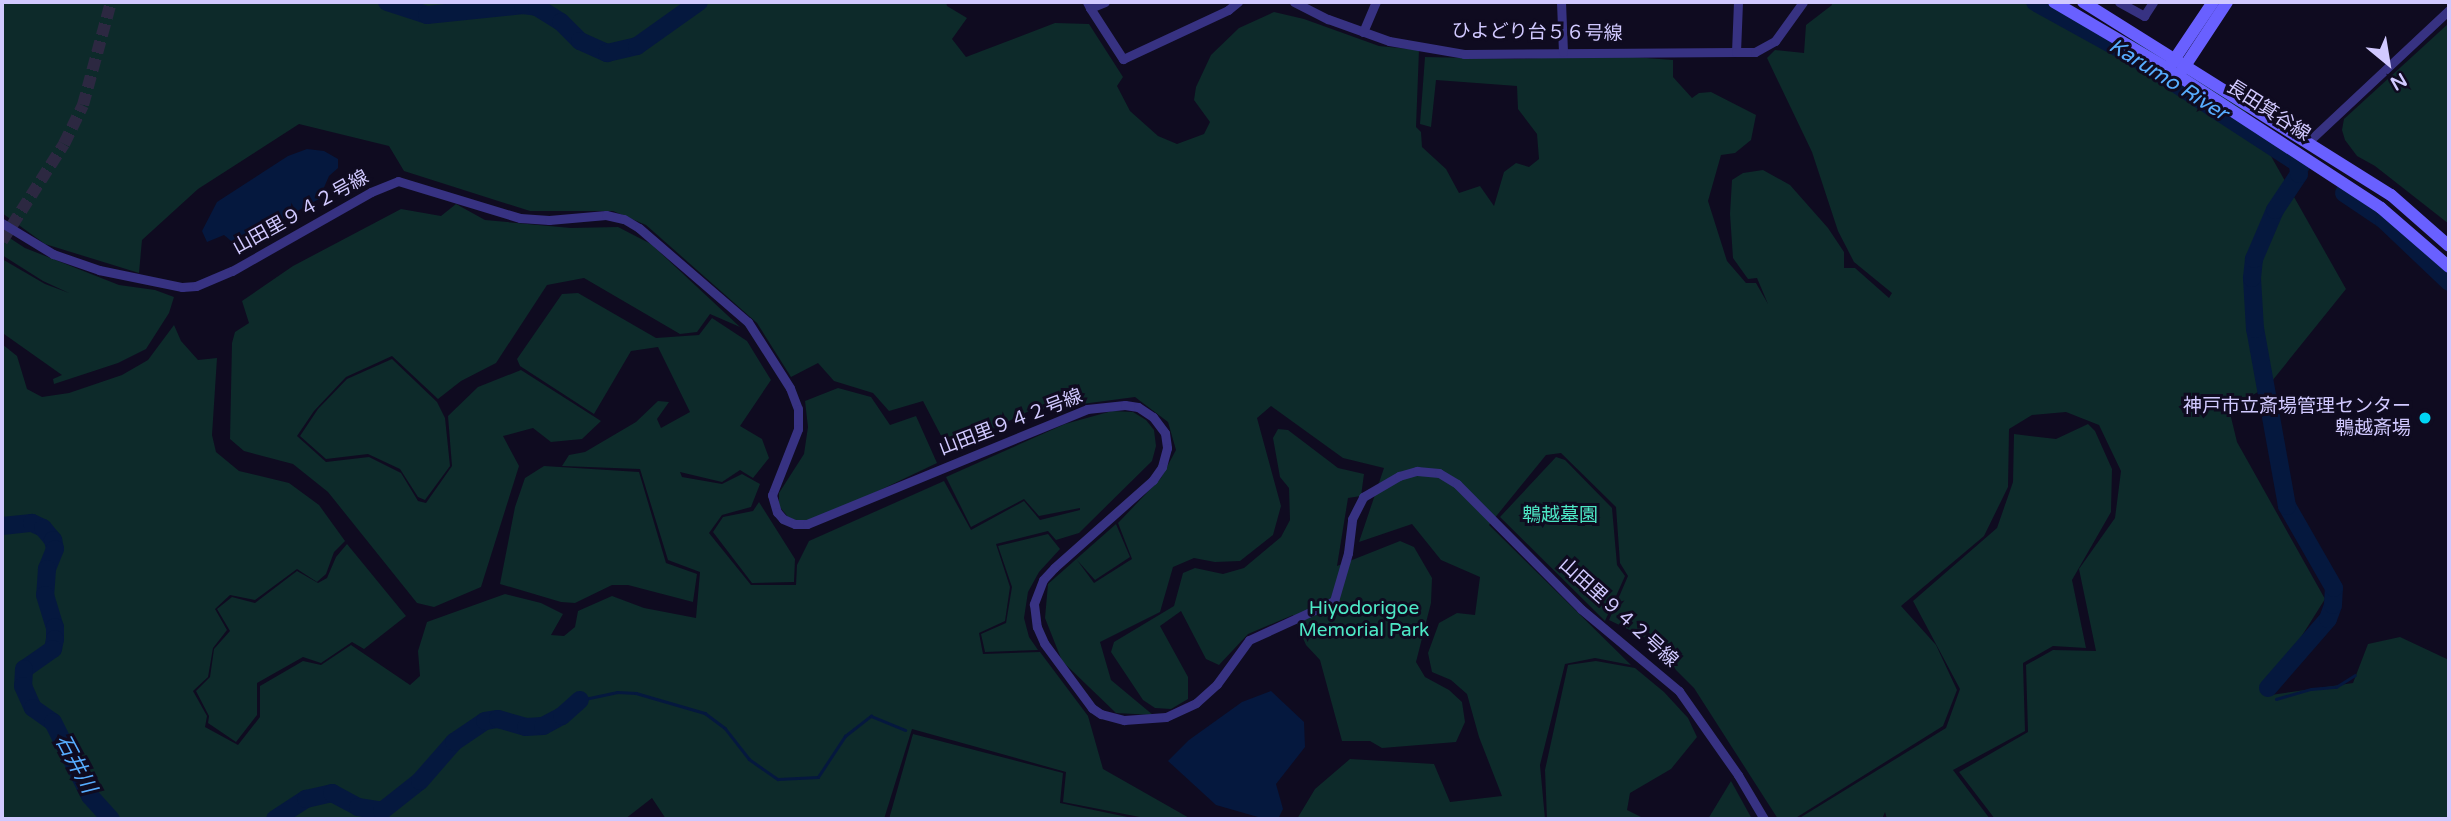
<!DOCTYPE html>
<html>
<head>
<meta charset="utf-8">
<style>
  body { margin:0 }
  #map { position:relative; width:2451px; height:821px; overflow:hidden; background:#0f0b20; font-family:"Varela Round","Noto Sans JP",sans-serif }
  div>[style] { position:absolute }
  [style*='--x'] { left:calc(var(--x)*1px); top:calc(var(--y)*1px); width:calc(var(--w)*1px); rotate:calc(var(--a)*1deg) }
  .green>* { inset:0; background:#0d2a2a }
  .water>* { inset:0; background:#05183e }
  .stream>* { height:2.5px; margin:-1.25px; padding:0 1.25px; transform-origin:1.25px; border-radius:1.25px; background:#05183e }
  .river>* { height:18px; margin:-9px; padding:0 9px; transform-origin:9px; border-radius:9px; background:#05183e }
  .secondary-tunnel>* { height:12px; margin-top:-6px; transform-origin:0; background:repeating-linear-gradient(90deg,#2c2841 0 12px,transparent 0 18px) }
  .street>* { height:9px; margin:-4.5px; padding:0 4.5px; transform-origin:4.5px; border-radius:4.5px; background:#373282 }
  .secondary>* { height:12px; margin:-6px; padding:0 6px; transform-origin:6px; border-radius:6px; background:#6960ff }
  .dots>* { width:19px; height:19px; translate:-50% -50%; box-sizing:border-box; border:4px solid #0f0b20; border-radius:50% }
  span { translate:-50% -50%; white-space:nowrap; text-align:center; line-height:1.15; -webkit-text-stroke:6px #0f0b20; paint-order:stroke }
  .street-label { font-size:19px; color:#d1c9ff }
  .poi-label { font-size:19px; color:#d1c9ff }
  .right { translate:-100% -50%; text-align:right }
  .park-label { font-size:19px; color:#4de7c5 }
  .water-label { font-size:21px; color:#57adff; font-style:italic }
  .frame { position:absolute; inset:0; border:4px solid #d1c9ff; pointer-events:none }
  .north { position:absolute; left:2353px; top:28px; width:70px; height:70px; -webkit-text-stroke:5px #0f0b20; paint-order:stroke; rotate:150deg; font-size:19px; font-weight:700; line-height:28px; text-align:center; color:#d1c9ff }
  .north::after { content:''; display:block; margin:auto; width:24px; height:32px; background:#d1c9ff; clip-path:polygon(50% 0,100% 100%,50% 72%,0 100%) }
</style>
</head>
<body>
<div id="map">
  <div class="green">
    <div style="clip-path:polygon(2px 2px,946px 2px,947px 6px,967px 18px,952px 39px,966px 57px,1055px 23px,1089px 24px,1123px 77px,1117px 86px,1130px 111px,1158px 136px,1177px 144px,1204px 134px,1210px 122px,1194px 100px,1196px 87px,1211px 55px,1239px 28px,1274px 12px,1304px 19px,1379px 46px,1419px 50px,1416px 127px,1421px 132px,1422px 147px,1446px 169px,1459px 193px,1480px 186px,1494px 206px,1504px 172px,1516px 163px,1529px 167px,1539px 159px,1537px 134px,1518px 109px,1517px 86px,1436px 80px,1431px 127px,1420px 124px,1425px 57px,1516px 59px,1606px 55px,1673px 60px,1673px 77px,1692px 98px,1699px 93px,1711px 92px,1756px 115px,1751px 140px,1735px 153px,1721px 155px,1708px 201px,1727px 261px,1746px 283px,1756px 283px,1768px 304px,1757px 278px,1748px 279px,1733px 258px,1730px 214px,1732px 180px,1743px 173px,1763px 170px,1790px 185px,1828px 228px,1844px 252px,1844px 268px,1855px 268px,1889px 298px,1892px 293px,1854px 262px,1838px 231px,1812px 152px,1767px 58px,1775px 50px,1804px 53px,1806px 25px,1832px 5px,1831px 2px,2040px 2px,2160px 52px,2237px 96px,2346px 289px,2268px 386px,2229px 409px,2237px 442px,2325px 599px,2264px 696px,2353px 683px,2368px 644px,2400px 637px,2449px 660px,2449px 819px,1995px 819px,1959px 772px,2028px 732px,2026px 665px,2053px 650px,2096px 651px,2079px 569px,2115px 518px,2121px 471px,2099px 425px,2066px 412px,2032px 415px,2009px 429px,2008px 487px,1984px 536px,1901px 606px,1936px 645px,1957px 690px,1943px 726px,1794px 819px,1778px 819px,1694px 688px,1642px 636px,1609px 620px,1628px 576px,1620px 563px,1616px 507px,1561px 453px,1546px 455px,1489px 525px,1631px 665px,1595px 658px,1565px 664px,1540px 765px,1545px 819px,1297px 819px,1315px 789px,1350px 759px,1434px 764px,1450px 802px,1502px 796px,1479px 737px,1467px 694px,1451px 680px,1432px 672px,1428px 653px,1439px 623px,1457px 613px,1475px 615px,1480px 577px,1441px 560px,1412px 524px,1359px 542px,1384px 468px,1343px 458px,1271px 406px,1257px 418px,1281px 506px,1273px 535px,1240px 561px,1215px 562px,1194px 558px,1173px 567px,1160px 612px,1100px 642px,1111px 680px,1153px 715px,1116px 713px,1062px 661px,1045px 618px,1048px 584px,1116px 524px,1130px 557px,1095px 580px,1077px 560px,1094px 583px,1132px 559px,1118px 523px,1161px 478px,1176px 450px,1168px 422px,1135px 397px,1029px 411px,949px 451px,923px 401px,889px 411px,873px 393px,834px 381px,818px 363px,791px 377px,757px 323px,646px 225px,613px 211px,530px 211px,404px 171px,389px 146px,299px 124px,198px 189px,142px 240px,139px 273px,45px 244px,2px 213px)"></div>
    <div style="clip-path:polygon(2449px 23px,2449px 224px,2375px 166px,2357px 156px,2345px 140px,2342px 130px,2344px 119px)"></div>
    <div style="clip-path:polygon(456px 204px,485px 220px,571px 228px,618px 227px,651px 244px,740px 327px,710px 314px,697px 332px,680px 334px,584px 278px,547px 285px,496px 363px,461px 381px,438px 399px,392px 356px,346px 377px,314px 411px,297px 436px,326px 462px,369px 457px,401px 473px,418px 501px,426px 503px,452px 466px,448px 416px,478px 387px,521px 370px,601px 421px,582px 439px,551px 442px,533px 428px,503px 436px,519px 466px,481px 587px,434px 607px,417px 603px,328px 492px,293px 464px,244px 451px,230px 439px,232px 343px,235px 332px,249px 323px,242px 301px,293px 266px,401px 209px,441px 216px)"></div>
    <div style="clip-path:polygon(2px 233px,25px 248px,119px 285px,155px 290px,174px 297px,169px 313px,146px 349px,118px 363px,54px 384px,53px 379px,62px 375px,4px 334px,2px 337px,2px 259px,45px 284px,69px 293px,43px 281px,2px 255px)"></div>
    <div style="clip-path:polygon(578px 293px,656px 338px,699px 335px,712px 318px,747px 341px,771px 380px,740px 426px,762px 439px,769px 458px,753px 478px,740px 470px,722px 482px,680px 472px,682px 477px,722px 484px,742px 474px,760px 484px,751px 507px,722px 515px,709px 533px,751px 585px,796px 585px,797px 565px,809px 541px,944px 481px,971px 530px,1024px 501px,1040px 520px,1080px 510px,1080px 508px,1039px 516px,1024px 499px,971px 527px,946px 477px,1065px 424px,1112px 411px,1133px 412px,1146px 420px,1154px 430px,1156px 446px,1152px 461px,1079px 533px,1056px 540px,1048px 531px,996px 544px,1010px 587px,1005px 621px,979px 633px,983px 654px,1040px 652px,1088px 716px,1103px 769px,1191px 819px,1150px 819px,1063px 802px,1066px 772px,912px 729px,884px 819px,666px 819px,652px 798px,625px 819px,2px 819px,2px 344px,17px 356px,27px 389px,42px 397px,69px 393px,122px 375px,148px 360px,174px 325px,181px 341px,198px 360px,217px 358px,212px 435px,216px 452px,239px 471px,289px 483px,319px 505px,345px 541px,334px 552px,326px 574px,317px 582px,297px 569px,255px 600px,230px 595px,215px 609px,227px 630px,213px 648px,208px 677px,193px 691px,207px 716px,205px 727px,238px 745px,260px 717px,260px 686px,303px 661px,321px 665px,351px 645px,410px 685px,420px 676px,418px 651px,427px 622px,505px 594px,541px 603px,563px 614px,551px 635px,564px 636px,575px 627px,578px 611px,612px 596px,644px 608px,696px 618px,700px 572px,668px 560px,640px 469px,562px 466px,569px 455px,585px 452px,636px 422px,658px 401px,669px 402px,657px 419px,661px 428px,690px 412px,658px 347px,631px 351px,594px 414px,520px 366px,517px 359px,562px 294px)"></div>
    <div style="clip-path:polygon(392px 359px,437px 402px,445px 418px,450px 466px,425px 500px,418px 497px,400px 469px,368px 454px,326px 459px,300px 436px,318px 409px,347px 379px)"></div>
    <div style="clip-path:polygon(838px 388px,871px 397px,890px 425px,916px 416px,937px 463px,817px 520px,800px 522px,788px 517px,779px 506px,779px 493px,804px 454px,808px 427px,805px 401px)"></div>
    <div style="clip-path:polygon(2088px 424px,2095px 431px,2112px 469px,2111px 512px,2072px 580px,2086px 648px,2053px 646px,2023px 663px,2025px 731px,1953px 770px,1990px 819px,1887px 819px,1885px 812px,1882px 819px,1798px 819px,1946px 728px,1960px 689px,1913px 601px,1997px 528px,2013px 482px,2014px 434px,2056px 439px)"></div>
    <div style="clip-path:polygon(1278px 429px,1288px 430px,1338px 468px,1364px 474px,1361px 496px,1348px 498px,1337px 566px,1400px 541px,1414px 547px,1432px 578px,1431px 603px,1416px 662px,1425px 677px,1449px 690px,1462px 702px,1465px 722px,1456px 742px,1382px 748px,1370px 741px,1342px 741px,1320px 660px,1306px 645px,1293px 615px,1248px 634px,1219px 665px,1206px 659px,1181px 611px,1160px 626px,1188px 677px,1188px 699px,1171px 709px,1155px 708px,1143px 700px,1111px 652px,1114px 642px,1174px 606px,1183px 573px,1195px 568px,1223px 574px,1244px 568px,1281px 537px,1290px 520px,1289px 488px,1280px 477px,1273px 438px)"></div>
    <div style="clip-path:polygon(1556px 457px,1565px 460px,1612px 508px,1617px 565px,1625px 576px,1605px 621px,1500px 517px)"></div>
    <div style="clip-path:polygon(544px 466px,639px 472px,666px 563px,697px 574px,693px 602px,628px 585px,612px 585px,575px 603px,561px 602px,500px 584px,515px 507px,525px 478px)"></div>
    <div style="clip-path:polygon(759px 502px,795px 559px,794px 582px,752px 583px,713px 532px,723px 517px,753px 511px)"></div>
    <div style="clip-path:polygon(1048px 534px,1060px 549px,1039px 572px,1028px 592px,1024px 618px,1029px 637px,1038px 650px,985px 652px,981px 634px,1006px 623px,1012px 587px,998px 546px)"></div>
    <div style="clip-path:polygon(347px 544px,406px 616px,364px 649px,352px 642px,321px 663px,303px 657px,257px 683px,257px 715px,236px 742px,208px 723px,209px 716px,196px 691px,210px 677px,214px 649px,230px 631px,217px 609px,232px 597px,255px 603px,297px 571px,318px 583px,327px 578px,336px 557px)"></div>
    <div style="clip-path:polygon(1596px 661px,1635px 668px,1664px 692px,1688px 718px,1697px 737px,1671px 769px,1630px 793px,1627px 810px,1645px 819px,1547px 819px,1545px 770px,1568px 665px)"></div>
    <div style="clip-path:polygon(913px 734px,1063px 773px,1060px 803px,1137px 819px,889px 819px)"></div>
    <div style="clip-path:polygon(1731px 781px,1752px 819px,1708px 819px)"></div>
  </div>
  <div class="water">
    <div style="clip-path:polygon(307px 149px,324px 151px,338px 159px,338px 168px,329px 176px,319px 199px,236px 245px,224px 235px,207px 242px,202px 231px,217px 202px,288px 156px)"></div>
    <div style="clip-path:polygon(1271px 691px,1304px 722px,1305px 747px,1276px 784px,1283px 809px,1278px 819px,1265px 819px,1216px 805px,1168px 761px,1189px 740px,1242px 702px)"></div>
  </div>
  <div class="stream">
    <div style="--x:2276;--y:699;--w:36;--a:-16"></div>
    <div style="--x:2311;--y:689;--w:25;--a:-5"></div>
    <div style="--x:2336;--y:687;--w:22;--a:-32"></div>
    <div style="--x:580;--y:700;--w:38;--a:-12"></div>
    <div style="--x:617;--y:692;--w:19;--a:3"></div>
    <div style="--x:636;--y:693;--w:72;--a:16.2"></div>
    <div style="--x:705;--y:713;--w:25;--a:37"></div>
    <div style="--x:725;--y:728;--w:39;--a:52"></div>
    <div style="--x:749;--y:759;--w:35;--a:35"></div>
    <div style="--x:778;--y:779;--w:40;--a:-2.9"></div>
    <div style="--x:818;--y:777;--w:49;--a:-56.6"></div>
    <div style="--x:845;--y:736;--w:33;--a:-38"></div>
    <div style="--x:871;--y:716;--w:37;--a:22"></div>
  </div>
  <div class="river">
    <div style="--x:387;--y:2;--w:42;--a:18"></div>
    <div style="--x:427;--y:15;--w:97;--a:-5.9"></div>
    <div style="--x:523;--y:5;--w:14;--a:8"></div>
    <div style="--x:537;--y:7;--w:28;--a:32"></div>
    <div style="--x:561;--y:22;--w:27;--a:45"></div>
    <div style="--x:580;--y:41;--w:30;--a:24"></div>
    <div style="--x:607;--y:53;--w:31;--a:-13"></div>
    <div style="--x:637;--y:46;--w:76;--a:-35.4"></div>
    <div style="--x:2035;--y:2;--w:115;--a:29"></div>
    <div style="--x:2136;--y:58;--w:197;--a:33"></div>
    <div style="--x:2344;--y:193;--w:48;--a:34"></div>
    <div style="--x:2384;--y:220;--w:90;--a:43.6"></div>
    <div style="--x:2;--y:526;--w:30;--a:-6"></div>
    <div style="--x:32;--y:523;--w:12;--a:24"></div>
    <div style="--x:43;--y:528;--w:16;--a:50"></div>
    <div style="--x:53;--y:540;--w:9;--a:77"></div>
    <div style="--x:55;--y:549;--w:22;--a:112"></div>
    <div style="--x:47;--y:569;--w:26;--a:94"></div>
    <div style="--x:45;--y:595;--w:34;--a:73"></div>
    <div style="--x:55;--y:627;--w:12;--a:90"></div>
    <div style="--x:55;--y:639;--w:10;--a:101"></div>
    <div style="--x:53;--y:649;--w:35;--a:145"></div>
    <div style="--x:24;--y:669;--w:17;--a:93"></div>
    <div style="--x:23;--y:686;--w:24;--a:66"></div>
    <div style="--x:33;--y:708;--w:24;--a:35"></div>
    <div style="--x:53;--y:722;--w:83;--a:63.4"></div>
    <div style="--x:90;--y:796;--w:31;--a:48"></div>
    <div style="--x:2268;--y:688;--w:91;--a:-49"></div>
    <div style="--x:2328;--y:619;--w:15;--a:-70"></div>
    <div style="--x:2333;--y:605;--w:17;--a:-87"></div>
    <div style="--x:2334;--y:588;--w:95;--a:-119.8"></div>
    <div style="--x:2287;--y:506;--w:180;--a:-100.2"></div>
    <div style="--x:2255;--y:329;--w:51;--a:-93.4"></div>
    <div style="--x:2252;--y:278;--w:19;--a:-84"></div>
    <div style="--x:2254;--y:259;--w:53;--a:-66.8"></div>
    <div style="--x:2275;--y:210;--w:43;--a:-56.3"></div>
    <div style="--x:2299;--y:174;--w:10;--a:-96"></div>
    <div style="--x:275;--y:819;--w:37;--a:-33"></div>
    <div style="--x:306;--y:799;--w:27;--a:-13"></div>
    <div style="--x:332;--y:793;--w:30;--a:28"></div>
    <div style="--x:358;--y:807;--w:24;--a:9"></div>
    <div style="--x:382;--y:811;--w:48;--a:-38.3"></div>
    <div style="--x:420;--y:781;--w:52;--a:-48.9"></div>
    <div style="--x:454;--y:742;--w:37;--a:-34"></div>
    <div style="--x:485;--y:721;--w:13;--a:-9"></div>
    <div style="--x:498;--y:719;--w:29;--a:16"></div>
    <div style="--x:526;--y:727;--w:17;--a:-3"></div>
    <div style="--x:543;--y:726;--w:21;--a:-28"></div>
    <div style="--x:562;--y:716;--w:24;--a:-42"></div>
  </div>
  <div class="secondary-tunnel">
    <div style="--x:2;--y:241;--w:115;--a:-57.4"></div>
    <div style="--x:64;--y:144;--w:43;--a:-64"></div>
    <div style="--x:83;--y:105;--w:107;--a:-74.8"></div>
  </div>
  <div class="street">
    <div style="--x:1087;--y:2;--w:7;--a:63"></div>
    <div style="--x:1090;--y:8;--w:16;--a:-22"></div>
    <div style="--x:1294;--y:2;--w:38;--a:27"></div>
    <div style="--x:1328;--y:19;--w:65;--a:19.8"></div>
    <div style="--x:1389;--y:41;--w:76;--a:9.8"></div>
    <div style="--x:1464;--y:54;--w:272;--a:-0.4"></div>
    <div style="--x:1736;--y:52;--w:50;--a:-87.7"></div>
    <div style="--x:1561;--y:2;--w:50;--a:87.7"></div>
    <div style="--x:2119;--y:2;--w:29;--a:29"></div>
    <div style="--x:2144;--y:16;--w:17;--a:-57"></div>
    <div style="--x:1090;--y:8;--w:61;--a:57.1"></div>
    <div style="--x:1123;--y:59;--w:116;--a:-25"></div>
    <div style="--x:1228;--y:10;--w:13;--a:-39"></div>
    <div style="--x:1363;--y:32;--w:33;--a:-67"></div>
    <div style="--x:1736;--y:52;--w:19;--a:0"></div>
    <div style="--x:1755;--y:52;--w:23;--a:-29"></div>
    <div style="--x:1775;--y:41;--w:48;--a:-54.3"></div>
    <div style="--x:2308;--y:142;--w:193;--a:-43.1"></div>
    <div style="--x:2;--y:223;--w:60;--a:31.3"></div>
    <div style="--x:53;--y:254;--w:49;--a:19.2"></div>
    <div style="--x:99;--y:270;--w:85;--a:11.6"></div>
    <div style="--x:182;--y:287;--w:14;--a:-4"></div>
    <div style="--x:196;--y:286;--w:39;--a:-23"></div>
    <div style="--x:232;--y:271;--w:160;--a:-29.6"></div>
    <div style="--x:371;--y:192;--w:29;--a:-22"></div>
    <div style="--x:398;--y:181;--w:127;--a:16.9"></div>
    <div style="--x:520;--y:218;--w:29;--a:4"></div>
    <div style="--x:549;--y:220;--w:57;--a:-5"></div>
    <div style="--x:606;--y:215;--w:18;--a:13"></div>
    <div style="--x:624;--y:219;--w:17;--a:31"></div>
    <div style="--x:639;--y:228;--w:144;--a:40.8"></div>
    <div style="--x:748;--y:322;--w:78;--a:57.5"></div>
    <div style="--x:790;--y:388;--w:22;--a:69"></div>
    <div style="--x:798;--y:409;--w:20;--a:90"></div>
    <div style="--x:798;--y:429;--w:71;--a:111.5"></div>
    <div style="--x:772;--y:495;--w:18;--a:74"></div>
    <div style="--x:777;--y:512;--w:9;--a:49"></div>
    <div style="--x:783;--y:519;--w:13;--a:23"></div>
    <div style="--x:795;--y:524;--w:12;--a:0"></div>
    <div style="--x:807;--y:524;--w:303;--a:-22.3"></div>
    <div style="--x:1087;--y:409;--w:38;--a:-6"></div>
    <div style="--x:1125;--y:405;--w:13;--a:9"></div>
    <div style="--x:1138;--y:407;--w:18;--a:34"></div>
    <div style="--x:1153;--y:417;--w:20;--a:53"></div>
    <div style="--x:1165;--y:433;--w:15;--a:82"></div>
    <div style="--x:1167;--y:448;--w:20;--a:105"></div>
    <div style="--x:1162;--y:467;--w:16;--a:125"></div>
    <div style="--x:1153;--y:480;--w:132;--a:138.4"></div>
    <div style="--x:1054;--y:568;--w:16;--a:133"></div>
    <div style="--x:1043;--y:580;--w:26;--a:111"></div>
    <div style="--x:1034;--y:604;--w:23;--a:83"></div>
    <div style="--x:1037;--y:627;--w:17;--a:66"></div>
    <div style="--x:1044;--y:643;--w:81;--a:53.6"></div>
    <div style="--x:1092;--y:708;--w:11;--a:34"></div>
    <div style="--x:1101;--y:714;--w:24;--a:15"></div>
    <div style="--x:1124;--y:720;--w:42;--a:-4.1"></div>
    <div style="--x:1166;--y:717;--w:33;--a:-25"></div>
    <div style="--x:1196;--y:703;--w:28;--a:-42"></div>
    <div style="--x:1217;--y:684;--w:54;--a:-54"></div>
    <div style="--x:1249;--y:640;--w:94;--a:-24.6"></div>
    <div style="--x:1334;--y:601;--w:50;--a:-73.7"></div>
    <div style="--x:1348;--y:553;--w:34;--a:-83"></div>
    <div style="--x:1352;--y:519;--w:25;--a:-63"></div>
    <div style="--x:1363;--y:497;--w:42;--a:-30.3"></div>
    <div style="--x:1399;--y:476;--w:19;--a:-16"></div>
    <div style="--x:1417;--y:471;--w:22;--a:5"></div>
    <div style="--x:1439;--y:473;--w:21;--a:31"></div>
    <div style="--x:1457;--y:484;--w:176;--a:45.2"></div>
    <div style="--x:1581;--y:609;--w:128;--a:39.9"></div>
    <div style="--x:1679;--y:691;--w:103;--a:54.9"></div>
    <div style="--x:1738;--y:775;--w:51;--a:59.4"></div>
  </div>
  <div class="secondary">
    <div style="--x:2054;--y:2;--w:132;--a:30.4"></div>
    <div style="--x:2168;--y:69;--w:254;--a:33.1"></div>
    <div style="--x:2381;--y:208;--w:90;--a:40.9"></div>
    <div style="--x:2083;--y:2;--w:363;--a:32.1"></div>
    <div style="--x:2391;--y:195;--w:77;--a:41.3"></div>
    <div style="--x:2172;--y:63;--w:73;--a:-56.1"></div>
    <div style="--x:2183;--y:69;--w:80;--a:-56.7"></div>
  </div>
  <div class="dots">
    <div style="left:2425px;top:418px;background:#00d5f4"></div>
  </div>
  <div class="street-label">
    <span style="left:1537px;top:33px;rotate:1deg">ひよどり台５６号線</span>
    <span style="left:2268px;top:111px;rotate:33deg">長田箕谷線</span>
    <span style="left:301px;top:213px;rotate:-29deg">山田里９４２号線</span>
    <span style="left:1011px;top:423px;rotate:-21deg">山田里９４２号線</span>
    <span style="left:1618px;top:613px;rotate:42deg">山田里９４２号線</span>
  </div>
  <div class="poi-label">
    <span class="right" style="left:2411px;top:418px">神戸市立斎場管理センター<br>鵯越斎場</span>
  </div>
  <div class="park-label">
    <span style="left:1560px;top:516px">鵯越墓園</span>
    <span style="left:1364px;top:620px">Hiyodorigoe<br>Memorial Park</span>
  </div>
  <div class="water-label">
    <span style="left:2168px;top:80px;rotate:32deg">Karumo River</span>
    <span style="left:75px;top:764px;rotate:62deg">石井川</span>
  </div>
  <div class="frame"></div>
  <div class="north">N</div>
</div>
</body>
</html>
